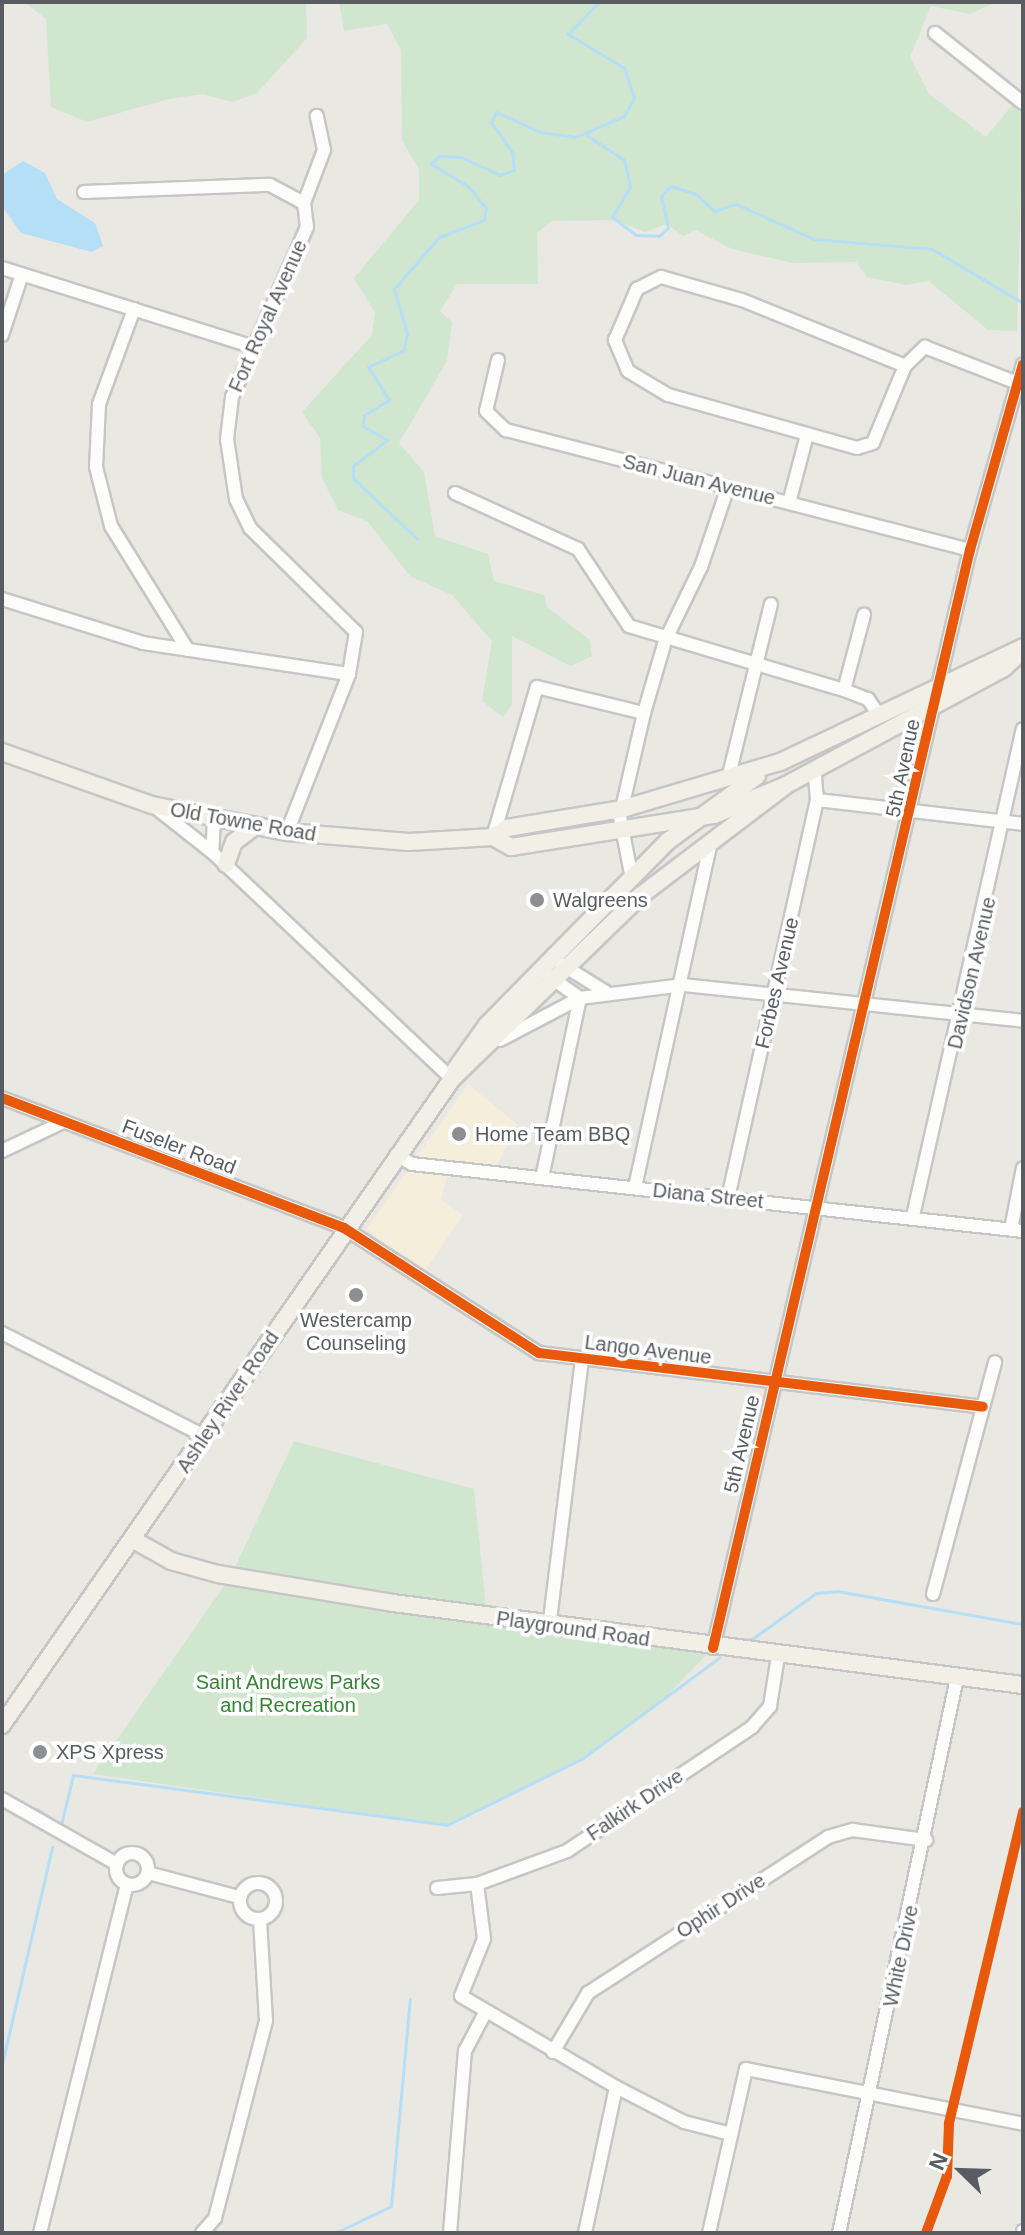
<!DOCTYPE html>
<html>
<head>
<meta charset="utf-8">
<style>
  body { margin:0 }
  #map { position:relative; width:1025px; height:2235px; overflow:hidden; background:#eae8e3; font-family:Helvetica,sans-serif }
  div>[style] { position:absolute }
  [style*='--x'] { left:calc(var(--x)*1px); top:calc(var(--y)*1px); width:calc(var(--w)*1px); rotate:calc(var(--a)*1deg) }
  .commercial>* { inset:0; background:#f5eeda }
  .green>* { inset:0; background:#d1e6ce }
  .water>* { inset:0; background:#b5def7 }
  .stream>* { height:3px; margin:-1.5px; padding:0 1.5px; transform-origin:1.5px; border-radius:1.5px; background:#b5def7 }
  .roads { filter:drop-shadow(2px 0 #c6c6c6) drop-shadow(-2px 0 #c6c6c6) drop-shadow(0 2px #c6c6c6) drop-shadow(0 -2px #c6c6c6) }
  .minor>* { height:12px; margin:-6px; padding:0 6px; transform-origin:6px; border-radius:6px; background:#fcfcfb }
  .minor>.ring { margin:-6px; padding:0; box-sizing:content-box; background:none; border:12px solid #fcfcfb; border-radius:50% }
  .major>* { height:16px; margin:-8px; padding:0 8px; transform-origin:8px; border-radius:8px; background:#f2efe6 }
  .cycleway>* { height:10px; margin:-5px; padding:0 5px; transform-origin:5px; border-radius:5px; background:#e8590c }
  .dots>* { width:22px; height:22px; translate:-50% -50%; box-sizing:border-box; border:4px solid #fff; border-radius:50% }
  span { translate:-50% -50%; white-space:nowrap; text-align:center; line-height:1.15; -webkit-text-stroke:7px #fff; paint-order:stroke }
  .street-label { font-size:20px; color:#595d62 }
  .poi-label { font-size:20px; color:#595d62 }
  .left { translate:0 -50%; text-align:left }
  .park-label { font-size:20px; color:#338733 }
  .frame { position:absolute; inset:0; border:4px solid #595d62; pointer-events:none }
  .north { position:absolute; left:921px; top:2131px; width:80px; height:80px; -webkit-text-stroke:6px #fff; paint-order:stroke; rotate:293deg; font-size:22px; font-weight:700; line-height:32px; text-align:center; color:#595d62 }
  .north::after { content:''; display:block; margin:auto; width:28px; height:36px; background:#595d62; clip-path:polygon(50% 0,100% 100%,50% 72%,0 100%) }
</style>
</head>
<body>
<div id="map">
  <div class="commercial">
    <div style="clip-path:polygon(468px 1084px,518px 1125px,490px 1178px,447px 1177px,441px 1200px,463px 1215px,422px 1275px,367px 1229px)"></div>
  </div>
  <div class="green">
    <div style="clip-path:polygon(24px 2px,306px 2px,307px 38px,257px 93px,232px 102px,203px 94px,169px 99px,87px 122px,51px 107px,46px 19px)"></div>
    <div style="clip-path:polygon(339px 2px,997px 2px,970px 14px,931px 6px,910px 57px,929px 94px,986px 137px,1014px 103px,1023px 110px,1017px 331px,988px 330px,929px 281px,906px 285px,867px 277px,856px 262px,793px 263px,732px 249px,695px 230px,683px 236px,667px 224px,645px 232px,613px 220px,552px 221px,537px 233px,538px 284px,457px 284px,440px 311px,452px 322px,447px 361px,399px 443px,424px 472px,435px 536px,488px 554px,494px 581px,544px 595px,547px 607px,590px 640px,592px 656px,571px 666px,512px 636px,512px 705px,503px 717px,482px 701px,492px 641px,452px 595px,410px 576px,368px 522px,338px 510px,322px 478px,320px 438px,302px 412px,372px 335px,375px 313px,354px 278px,419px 200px,419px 170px,402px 140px,401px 50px,387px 24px,344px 31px)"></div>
    <div style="clip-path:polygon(294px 1441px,474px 1489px,487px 1617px,713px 1648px,656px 1707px,583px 1758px,447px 1825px,93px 1774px,231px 1576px)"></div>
  </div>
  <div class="water">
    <div style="clip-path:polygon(23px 161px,45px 173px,57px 199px,95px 223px,103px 246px,92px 252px,21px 233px,2px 206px,2px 175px)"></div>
  </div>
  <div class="stream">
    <div style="--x:588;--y:136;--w:43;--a:33.7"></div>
    <div style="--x:624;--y:160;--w:28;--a:77"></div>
    <div style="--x:630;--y:187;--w:35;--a:121"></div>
    <div style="--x:612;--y:217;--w:30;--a:37"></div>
    <div style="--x:636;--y:235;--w:23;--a:2"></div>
    <div style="--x:659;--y:236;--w:12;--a:-42"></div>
    <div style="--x:668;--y:228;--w:33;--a:-102"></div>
    <div style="--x:661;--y:196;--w:14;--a:-45"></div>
    <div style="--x:671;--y:186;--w:26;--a:18"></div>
    <div style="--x:696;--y:194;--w:25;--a:43"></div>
    <div style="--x:714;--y:211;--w:23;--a:-18"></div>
    <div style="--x:736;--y:204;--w:85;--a:24.2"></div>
    <div style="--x:814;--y:239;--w:118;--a:4.8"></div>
    <div style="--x:932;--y:249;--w:106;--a:30.7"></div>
    <div style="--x:417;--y:539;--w:88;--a:-136.4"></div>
    <div style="--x:353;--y:478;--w:12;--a:-90"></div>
    <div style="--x:353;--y:466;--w:43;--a:-37.4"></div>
    <div style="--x:387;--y:440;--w:28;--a:-150"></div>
    <div style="--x:363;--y:426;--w:11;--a:-85"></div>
    <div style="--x:364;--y:415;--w:29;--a:-31"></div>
    <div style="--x:389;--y:400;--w:39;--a:-122"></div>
    <div style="--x:368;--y:367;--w:38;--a:-25"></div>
    <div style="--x:403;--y:351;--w:18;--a:-77"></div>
    <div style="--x:407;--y:333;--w:46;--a:-106.5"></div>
    <div style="--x:394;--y:289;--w:69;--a:-49.1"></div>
    <div style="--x:439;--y:237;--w:48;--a:-20.7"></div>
    <div style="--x:484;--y:220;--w:12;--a:-81"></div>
    <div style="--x:486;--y:208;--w:28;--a:-129"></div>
    <div style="--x:468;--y:186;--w:43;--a:-149.3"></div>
    <div style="--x:431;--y:164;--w:11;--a:-45"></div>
    <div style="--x:439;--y:156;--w:22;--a:3"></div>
    <div style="--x:461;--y:157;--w:43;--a:24.8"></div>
    <div style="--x:500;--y:175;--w:15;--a:-20"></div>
    <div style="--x:514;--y:170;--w:18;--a:-96"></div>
    <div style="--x:512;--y:152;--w:37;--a:-125"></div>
    <div style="--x:491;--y:122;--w:11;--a:-63"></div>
    <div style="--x:496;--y:112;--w:48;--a:24.4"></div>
    <div style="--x:540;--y:132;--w:36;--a:8"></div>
    <div style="--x:576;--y:137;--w:52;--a:-23.6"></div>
    <div style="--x:624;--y:116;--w:21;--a:-61"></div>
    <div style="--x:634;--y:98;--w:32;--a:-108"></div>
    <div style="--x:624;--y:68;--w:66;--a:-148.7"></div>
    <div style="--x:568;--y:34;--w:45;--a:-45.9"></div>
    <div style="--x:725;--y:1641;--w:27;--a:-4"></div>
    <div style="--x:752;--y:1639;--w:79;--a:-35.7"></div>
    <div style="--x:816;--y:1593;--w:21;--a:-5"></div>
    <div style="--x:837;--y:1591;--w:189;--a:10.1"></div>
    <div style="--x:37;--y:1809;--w:29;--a:34"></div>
    <div style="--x:61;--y:1825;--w:51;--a:-76.5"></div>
    <div style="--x:73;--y:1775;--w:377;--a:7.6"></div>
    <div style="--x:447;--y:1825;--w:152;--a:-26.2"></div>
    <div style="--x:583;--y:1758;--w:170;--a:-36.4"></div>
    <div style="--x:2;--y:2064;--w:223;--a:-77"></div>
    <div style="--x:335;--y:2233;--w:62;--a:-25.7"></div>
    <div style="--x:391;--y:2206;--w:208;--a:-84.8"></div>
  </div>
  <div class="roads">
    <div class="minor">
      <div style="--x:935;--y:33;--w:112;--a:38.5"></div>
      <div style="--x:84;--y:192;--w:186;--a:-2.2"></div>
      <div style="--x:270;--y:185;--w:38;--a:28"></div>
      <div style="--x:304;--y:203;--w:24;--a:83"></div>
      <div style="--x:307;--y:227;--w:186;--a:113.8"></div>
      <div style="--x:232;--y:397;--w:42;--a:96.8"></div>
      <div style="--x:227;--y:439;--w:61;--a:81.5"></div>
      <div style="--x:236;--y:499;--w:32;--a:64"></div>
      <div style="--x:250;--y:528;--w:148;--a:44.5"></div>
      <div style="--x:356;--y:632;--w:43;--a:99.5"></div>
      <div style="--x:349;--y:674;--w:170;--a:111.4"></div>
      <div style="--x:304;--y:203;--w:57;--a:-69.3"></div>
      <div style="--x:324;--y:150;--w:35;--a:-102"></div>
      <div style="--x:2;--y:268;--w:264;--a:17.4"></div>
      <div style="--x:134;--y:309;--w:101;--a:110.2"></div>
      <div style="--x:99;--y:404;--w:63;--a:92.7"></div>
      <div style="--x:96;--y:467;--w:61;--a:75.7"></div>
      <div style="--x:111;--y:526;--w:146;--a:58.2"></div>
      <div style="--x:2;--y:335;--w:64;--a:-71.8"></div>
      <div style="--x:498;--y:360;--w:52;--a:103.2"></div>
      <div style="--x:486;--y:411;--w:28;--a:44"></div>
      <div style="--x:506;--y:430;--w:479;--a:14.5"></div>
      <div style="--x:905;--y:366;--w:83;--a:112.6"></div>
      <div style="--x:873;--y:443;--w:17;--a:163"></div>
      <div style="--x:857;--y:448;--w:196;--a:-164.3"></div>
      <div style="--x:668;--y:395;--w:47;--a:-149"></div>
      <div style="--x:628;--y:371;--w:34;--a:-113"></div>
      <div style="--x:615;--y:340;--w:56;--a:-66.7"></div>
      <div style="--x:637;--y:289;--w:27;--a:-27"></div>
      <div style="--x:661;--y:277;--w:84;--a:15.9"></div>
      <div style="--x:742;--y:300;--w:176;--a:22"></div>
      <div style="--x:905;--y:366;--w:28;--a:-44"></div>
      <div style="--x:925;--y:347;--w:97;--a:21.3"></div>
      <div style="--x:455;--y:493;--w:135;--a:24.5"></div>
      <div style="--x:578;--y:549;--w:92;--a:56.5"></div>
      <div style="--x:629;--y:626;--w:224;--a:16.6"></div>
      <div style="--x:844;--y:690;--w:26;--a:21"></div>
      <div style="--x:868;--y:699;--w:18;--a:56"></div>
      <div style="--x:789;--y:503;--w:70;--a:-75.2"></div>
      <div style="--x:2;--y:599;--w:148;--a:17.3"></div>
      <div style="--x:143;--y:643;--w:208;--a:8.6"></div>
      <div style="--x:844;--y:690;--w:78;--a:-75.1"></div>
      <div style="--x:728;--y:779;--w:180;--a:-76.2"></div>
      <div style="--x:817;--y:800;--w:207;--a:6.6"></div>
      <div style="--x:155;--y:807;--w:73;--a:38.3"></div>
      <div style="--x:214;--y:819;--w:33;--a:93"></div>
      <div style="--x:212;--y:852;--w:330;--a:43.4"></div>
      <div style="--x:452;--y:1079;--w:8;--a:-40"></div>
      <div style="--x:493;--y:837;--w:156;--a:-73.7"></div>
      <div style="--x:537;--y:687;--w:110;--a:13.7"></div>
      <div style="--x:632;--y:879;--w:63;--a:-101"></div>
      <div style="--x:620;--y:817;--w:107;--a:-77"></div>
      <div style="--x:644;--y:713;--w:75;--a:-73.7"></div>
      <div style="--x:665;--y:641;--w:82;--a:-64.1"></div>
      <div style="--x:701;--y:567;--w:84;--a:-71.4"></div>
      <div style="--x:561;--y:964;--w:53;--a:31.9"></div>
      <div style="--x:550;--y:977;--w:37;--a:35"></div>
      <div style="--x:500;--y:1040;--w:90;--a:-27.7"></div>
      <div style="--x:580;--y:998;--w:104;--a:-7.2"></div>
      <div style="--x:683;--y:985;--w:342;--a:6"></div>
      <div style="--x:2;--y:1098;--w:366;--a:20.8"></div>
      <div style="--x:344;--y:1228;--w:232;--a:32.7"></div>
      <div style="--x:539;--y:1353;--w:447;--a:6.9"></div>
      <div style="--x:2;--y:1151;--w:68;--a:-25.4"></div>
      <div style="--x:396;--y:1155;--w:18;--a:29"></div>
      <div style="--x:412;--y:1164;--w:615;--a:6.26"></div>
      <div style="--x:542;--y:1178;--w:184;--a:-78.1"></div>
      <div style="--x:635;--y:1187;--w:354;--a:-77.6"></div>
      <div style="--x:728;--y:1198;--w:408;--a:-77.4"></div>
      <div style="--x:817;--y:800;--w:32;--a:-95"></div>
      <div style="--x:913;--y:1216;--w:499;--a:-77.3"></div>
      <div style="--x:1011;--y:1229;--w:62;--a:-78.9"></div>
      <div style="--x:2;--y:1333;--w:229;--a:27"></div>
      <div style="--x:933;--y:1594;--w:240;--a:-75"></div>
      <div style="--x:549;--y:1628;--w:269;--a:-83"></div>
      <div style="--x:713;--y:1648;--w:1128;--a:-76.83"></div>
      <div style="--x:970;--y:550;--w:193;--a:-74.1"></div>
      <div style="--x:2;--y:1799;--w:132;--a:29.5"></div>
      <div class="ring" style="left:116px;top:1853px;width:20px;height:20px"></div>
      <div style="--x:148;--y:1873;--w:94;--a:14.8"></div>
      <div class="ring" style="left:240px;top:1883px;width:24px;height:24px"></div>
      <div style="--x:477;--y:1884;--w:55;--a:82.7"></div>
      <div style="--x:484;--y:1939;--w:61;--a:112"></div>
      <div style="--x:461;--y:1996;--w:180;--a:30.4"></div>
      <div style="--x:616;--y:2087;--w:76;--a:27.2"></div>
      <div style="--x:684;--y:2122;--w:49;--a:14.3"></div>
      <div style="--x:437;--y:1888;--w:40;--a:-5.7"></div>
      <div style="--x:477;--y:1884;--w:96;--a:-20.1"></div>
      <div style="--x:567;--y:1851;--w:223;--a:-33.8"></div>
      <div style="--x:752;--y:1727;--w:28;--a:-49"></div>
      <div style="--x:770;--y:1706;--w:51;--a:-80.9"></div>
      <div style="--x:553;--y:2052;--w:69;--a:-59.3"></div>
      <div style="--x:588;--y:1993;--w:286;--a:-33"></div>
      <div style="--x:828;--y:1837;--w:26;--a:-16"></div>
      <div style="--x:853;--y:1830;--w:74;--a:7.8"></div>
      <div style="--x:40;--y:2233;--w:359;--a:-76"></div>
      <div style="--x:202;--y:2233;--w:20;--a:-49"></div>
      <div style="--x:215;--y:2218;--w:203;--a:-75.5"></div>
      <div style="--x:266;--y:2021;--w:102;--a:-93.4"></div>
      <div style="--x:450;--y:2233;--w:183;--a:-85.3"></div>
      <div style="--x:465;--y:2051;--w:45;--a:-62.3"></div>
      <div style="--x:585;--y:2233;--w:149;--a:-78"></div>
      <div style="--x:709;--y:2233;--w:168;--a:-77.3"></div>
      <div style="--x:746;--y:2069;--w:282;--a:11.2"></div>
      <div style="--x:839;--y:2233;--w:567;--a:-78"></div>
      <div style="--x:1023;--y:2233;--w:2;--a:-90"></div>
    </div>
    <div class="major">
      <div style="--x:2;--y:752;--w:159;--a:19.5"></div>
      <div style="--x:152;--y:805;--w:138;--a:11.3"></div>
      <div style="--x:287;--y:832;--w:122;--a:4.7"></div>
      <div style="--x:409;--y:842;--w:84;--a:-3.4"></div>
      <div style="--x:493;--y:837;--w:21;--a:29"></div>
      <div style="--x:511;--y:847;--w:206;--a:-9"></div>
      <div style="--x:714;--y:815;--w:78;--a:-22.6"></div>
      <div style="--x:786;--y:785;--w:247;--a:-28.2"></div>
      <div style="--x:1004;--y:668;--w:26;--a:-43"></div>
      <div style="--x:493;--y:837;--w:17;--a:-33"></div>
      <div style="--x:507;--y:828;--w:117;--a:-9.4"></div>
      <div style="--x:622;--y:809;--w:165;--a:-16.6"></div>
      <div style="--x:780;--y:762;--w:269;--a:-25.3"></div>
      <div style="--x:226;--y:864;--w:23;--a:-70"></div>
      <div style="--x:234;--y:842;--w:26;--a:-37"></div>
      <div style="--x:455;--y:1070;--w:55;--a:-54.6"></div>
      <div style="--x:487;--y:1025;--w:258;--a:-45.5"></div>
      <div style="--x:668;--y:841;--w:110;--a:-36.1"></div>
      <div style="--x:132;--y:1539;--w:45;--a:29.4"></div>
      <div style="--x:171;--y:1561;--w:49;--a:15.5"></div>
      <div style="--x:218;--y:1574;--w:177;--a:9.4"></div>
      <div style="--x:393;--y:1603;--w:635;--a:7.42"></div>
      <div style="--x:2;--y:1725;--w:787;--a:-55.14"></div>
      <div style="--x:452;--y:1079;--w:262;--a:-44.2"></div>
      <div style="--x:640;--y:896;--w:183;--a:-37.2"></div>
    </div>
  </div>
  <div class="cycleway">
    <div style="--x:2;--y:1098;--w:366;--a:20.8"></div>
    <div style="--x:344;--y:1228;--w:232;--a:32.7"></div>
    <div style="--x:539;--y:1353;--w:447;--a:6.9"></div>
    <div style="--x:713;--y:1648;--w:1128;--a:-76.83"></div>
    <div style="--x:970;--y:550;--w:193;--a:-74.1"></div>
    <div style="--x:926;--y:2233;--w:61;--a:-69.8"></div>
    <div style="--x:947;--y:2176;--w:53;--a:-87.8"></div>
    <div style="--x:949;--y:2123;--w:320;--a:-76.6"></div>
  </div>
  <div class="dots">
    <div style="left:537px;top:900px;background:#8c8e8f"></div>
    <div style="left:459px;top:1134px;background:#8c8e8f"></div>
    <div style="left:356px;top:1295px;background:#8c8e8f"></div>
    <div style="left:40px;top:1752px;background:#8c8e8f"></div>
  </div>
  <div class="street-label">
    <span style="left:268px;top:316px;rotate:-66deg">Fort Royal Avenue</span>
    <span style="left:699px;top:480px;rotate:14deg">San Juan Avenue</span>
    <span style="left:903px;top:768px;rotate:-78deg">5th Avenue</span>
    <span style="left:243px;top:822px;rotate:10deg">Old Towne Road</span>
    <span style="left:972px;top:973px;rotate:-77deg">Davidson Avenue</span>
    <span style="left:777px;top:983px;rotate:-77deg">Forbes Avenue</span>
    <span style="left:179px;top:1147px;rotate:21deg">Fuseler Road</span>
    <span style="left:708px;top:1196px;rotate:6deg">Diana Street</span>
    <span style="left:648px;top:1350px;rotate:7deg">Lango Avenue</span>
    <span style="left:228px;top:1402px;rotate:-56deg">Ashley River Road</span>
    <span style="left:742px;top:1444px;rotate:-77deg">5th Avenue</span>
    <span style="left:573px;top:1629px;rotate:8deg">Playground Road</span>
    <span style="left:635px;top:1805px;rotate:-34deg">Falkirk Drive</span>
    <span style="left:721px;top:1906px;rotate:-33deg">Ophir Drive</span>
    <span style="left:901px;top:1956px;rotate:-78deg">White Drive</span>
  </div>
  <div class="poi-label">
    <span class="left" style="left:553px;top:900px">Walgreens</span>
    <span class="left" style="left:475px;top:1134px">Home Team BBQ</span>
    <span style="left:356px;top:1332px">Westercamp<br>Counseling</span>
    <span class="left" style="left:56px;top:1752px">XPS Xpress</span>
  </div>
  <div class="park-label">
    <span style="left:288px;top:1694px">Saint Andrews Parks<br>and Recreation</span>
  </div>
  <div class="frame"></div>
  <div class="north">N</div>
</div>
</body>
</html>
